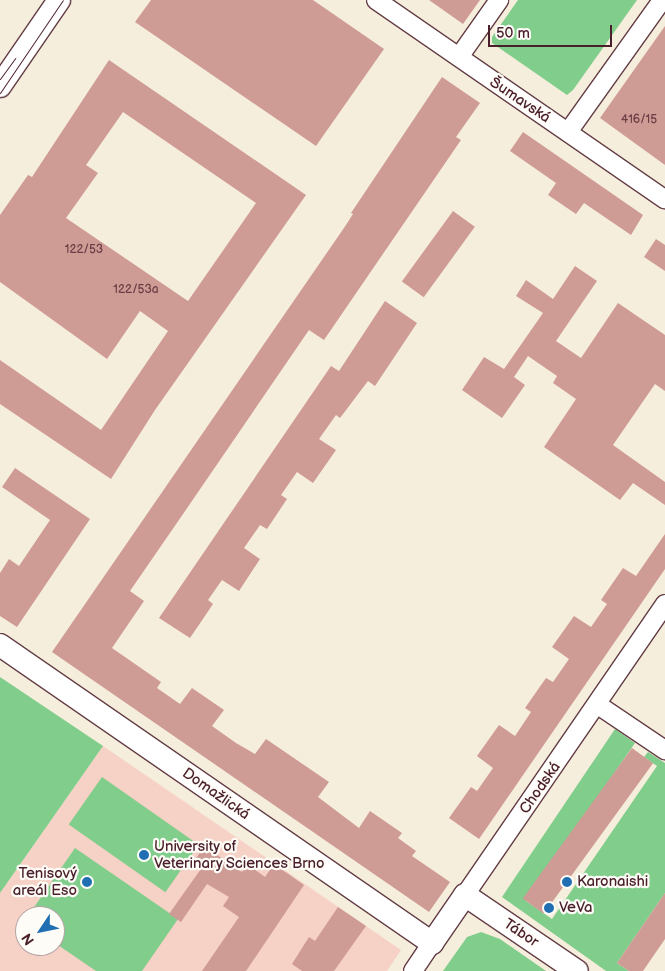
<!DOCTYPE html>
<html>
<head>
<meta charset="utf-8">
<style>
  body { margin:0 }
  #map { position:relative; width:665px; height:971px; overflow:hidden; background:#f6eedc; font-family:"Balsamiq Sans",sans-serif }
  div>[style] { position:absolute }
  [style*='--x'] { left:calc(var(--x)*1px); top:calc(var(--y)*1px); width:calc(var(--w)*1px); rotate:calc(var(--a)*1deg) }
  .built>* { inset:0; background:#f6d1c5 }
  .green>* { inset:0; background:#81cd8b; transform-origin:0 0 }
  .building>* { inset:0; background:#cf9b95; transform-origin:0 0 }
  .roads { filter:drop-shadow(1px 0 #643e46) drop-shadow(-1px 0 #643e46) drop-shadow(0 1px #643e46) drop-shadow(0 -1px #643e46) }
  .minor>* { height:18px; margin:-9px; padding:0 9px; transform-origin:9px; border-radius:9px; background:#fff }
  .tertiary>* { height:22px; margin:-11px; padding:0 11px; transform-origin:11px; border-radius:11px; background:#fff }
  .tram>* { height:1px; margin:-0.5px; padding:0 0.5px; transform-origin:0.5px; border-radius:0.5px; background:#4a1f2b }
  .dots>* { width:14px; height:14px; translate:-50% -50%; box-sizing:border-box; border:2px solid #fdfcf7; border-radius:50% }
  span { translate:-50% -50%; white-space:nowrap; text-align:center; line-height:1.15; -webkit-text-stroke:4.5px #fdfcf7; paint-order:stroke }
  .number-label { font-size:12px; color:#6b3e46 }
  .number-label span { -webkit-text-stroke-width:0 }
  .street-label { font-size:15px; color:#4a1f2b }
  .poi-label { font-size:15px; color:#4a1f2b }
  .left { translate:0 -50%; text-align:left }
  .right { translate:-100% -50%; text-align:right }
  .north { position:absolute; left:15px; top:906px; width:50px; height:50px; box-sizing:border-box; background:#fdfcf7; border:1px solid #b5a4a5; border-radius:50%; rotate:236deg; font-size:14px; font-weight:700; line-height:20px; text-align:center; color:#4a1f2b }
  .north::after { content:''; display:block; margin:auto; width:18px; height:22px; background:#1f6fb2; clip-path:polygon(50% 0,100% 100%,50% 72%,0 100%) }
  .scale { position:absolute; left:488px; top:25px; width:124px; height:22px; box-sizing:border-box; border:2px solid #4a1f2b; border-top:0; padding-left:6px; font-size:15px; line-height:18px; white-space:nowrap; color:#4a1f2b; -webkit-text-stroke:4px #fdfcf7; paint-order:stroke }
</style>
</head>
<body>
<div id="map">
  <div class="built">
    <div style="clip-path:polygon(evenodd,103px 746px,401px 950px,387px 971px,0 971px,0 893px,103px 746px,25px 916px,55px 916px,55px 946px,25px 946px,25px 916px)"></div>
  </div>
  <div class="green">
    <div style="clip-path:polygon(518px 0,637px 0,573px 90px,567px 95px,492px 43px,492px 37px)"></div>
    <div style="clip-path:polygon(0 677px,103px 746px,0 893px)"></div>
    <div style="clip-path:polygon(615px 729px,635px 743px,526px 901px,552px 919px,657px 766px,644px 757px,648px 752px,665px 763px,665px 893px,617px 963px,629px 971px,606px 971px,502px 897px)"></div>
    <div style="left:102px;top:777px;width:118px;height:58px;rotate:35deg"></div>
    <div style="clip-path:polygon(75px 848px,178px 919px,142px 971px,96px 971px,55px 943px,55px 916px,28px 916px)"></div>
    <div style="clip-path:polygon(481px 932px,500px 939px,546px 971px,443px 971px,467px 937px)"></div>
  </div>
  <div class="building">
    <div style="clip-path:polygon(151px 0,313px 0,384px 49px,316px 146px,135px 22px)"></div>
    <div style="clip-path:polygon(429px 0,480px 0,463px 24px)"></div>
    <div style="clip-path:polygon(665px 26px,665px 165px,600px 118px)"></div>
    <div style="clip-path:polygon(evenodd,109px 60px,306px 195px,155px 410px,111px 479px,0 404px,0 360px,101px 430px,168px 331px,140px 311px,107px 359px,0 282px,0 215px,28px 175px,32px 177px,109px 60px,123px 112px,256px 203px,188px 301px,66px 218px,98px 173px,86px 165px,123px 112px)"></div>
    <div style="clip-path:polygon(442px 77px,480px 103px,456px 137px,461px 140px,324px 340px,309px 330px,181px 517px,130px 591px,144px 601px,112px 648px,161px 682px,157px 688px,180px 704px,192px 688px,224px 710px,212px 726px,236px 743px,255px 754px,266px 739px,329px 782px,318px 797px,359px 828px,370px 811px,402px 833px,398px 838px,416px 851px,412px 856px,450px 882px,429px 912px,52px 652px,346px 225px,353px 214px,351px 213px)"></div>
    <div style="clip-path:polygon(523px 132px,643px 215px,631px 235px,584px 203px,576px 214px,548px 195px,556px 183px,510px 151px)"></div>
    <div style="left:453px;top:211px;width:27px;height:87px;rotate:36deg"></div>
    <div style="clip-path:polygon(656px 239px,665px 245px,665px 271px,644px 257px)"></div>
    <div style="clip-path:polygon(575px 266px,597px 281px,556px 341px,581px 358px,618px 303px,665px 335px,665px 391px,655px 384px,613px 445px,665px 482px,665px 505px,633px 483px,620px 500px,544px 447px,576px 399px,553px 383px,557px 376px,528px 356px,514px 377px,525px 385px,502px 418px,462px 390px,484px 357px,504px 369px,543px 313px,516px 296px,526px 280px,553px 299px)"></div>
    <div style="clip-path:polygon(385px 301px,417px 323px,375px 386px,368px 381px,340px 418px,336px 415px,319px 439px,336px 450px,313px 483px,297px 472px,281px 495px,287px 499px,267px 529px,260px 525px,244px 548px,260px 559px,239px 591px,222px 580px,208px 600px,213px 604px,190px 638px,159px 618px,331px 366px,339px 371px)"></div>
    <div style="clip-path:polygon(15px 468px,90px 519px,17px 627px,0 616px,0 573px,9px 559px,19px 566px,50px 520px,2px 487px)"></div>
    <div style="clip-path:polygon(665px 534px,665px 569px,479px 839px,449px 818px,471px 787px,477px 791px,493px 768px,477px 756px,499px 725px,515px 736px,531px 712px,525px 708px,546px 678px,553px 682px,569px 659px,552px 647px,574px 616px,591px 627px,607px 604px,601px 600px,623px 568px,636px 576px)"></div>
    <div style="left:632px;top:748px;width:26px;height:186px;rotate:36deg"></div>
    <div style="clip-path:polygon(204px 846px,242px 872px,247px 864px,265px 877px,274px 864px,304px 885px,246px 971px,202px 971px,239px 917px,223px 906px,229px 897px,207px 884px,181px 922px,169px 914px,203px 866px,195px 860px)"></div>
    <div style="clip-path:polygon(665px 893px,665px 939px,643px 971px,629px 971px,617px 963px)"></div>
    <div style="clip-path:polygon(338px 907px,366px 926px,334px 971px,302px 971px,292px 964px,309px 937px,315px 941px)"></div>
  </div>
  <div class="roads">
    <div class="minor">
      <div style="--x:376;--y:0;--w:351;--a:34.6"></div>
      <div style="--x:459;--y:57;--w:70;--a:-54.9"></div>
      <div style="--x:568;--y:132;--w:162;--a:-54.5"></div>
      <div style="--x:598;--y:705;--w:81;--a:33.9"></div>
      <div style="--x:465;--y:895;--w:353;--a:-55.5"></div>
      <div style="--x:413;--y:971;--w:34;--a:-56"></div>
    </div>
    <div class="tertiary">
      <div style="--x:0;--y:86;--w:104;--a:-55.5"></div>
      <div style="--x:0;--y:645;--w:525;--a:34.6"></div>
      <div style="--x:432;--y:943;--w:58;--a:-55.5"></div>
      <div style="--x:465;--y:895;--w:135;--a:34.2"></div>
    </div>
  </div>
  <div class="tram">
    <div style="--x:0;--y:79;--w:26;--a:-54"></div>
    <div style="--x:0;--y:93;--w:112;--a:-55.9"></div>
  </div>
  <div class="dots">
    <div style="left:144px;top:855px;background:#1f6fb2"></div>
    <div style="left:87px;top:882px;background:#1f6fb2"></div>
    <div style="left:567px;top:882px;background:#1f6fb2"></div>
    <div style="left:549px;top:908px;background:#1f6fb2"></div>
  </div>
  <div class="number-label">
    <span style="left:639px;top:120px">416/15</span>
    <span style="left:84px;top:250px">122/53</span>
    <span style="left:136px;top:290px">122/53a</span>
  </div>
  <div class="street-label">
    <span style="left:520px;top:100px;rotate:34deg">Šumavská</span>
    <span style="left:540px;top:788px;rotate:-55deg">Chodská</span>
    <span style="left:216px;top:794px;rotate:35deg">Domažlická</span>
    <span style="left:521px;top:933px;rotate:34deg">Tábor</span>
  </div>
  <div class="poi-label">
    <span class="left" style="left:154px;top:855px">University of<br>Veterinary Sciences Brno</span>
    <span class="right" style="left:77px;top:882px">Tenisový<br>areál Eso</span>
    <span class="left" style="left:577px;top:882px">Karonaishi</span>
    <span class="left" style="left:559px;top:908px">VeVa</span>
  </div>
  <div class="north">N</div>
  <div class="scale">50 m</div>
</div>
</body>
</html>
